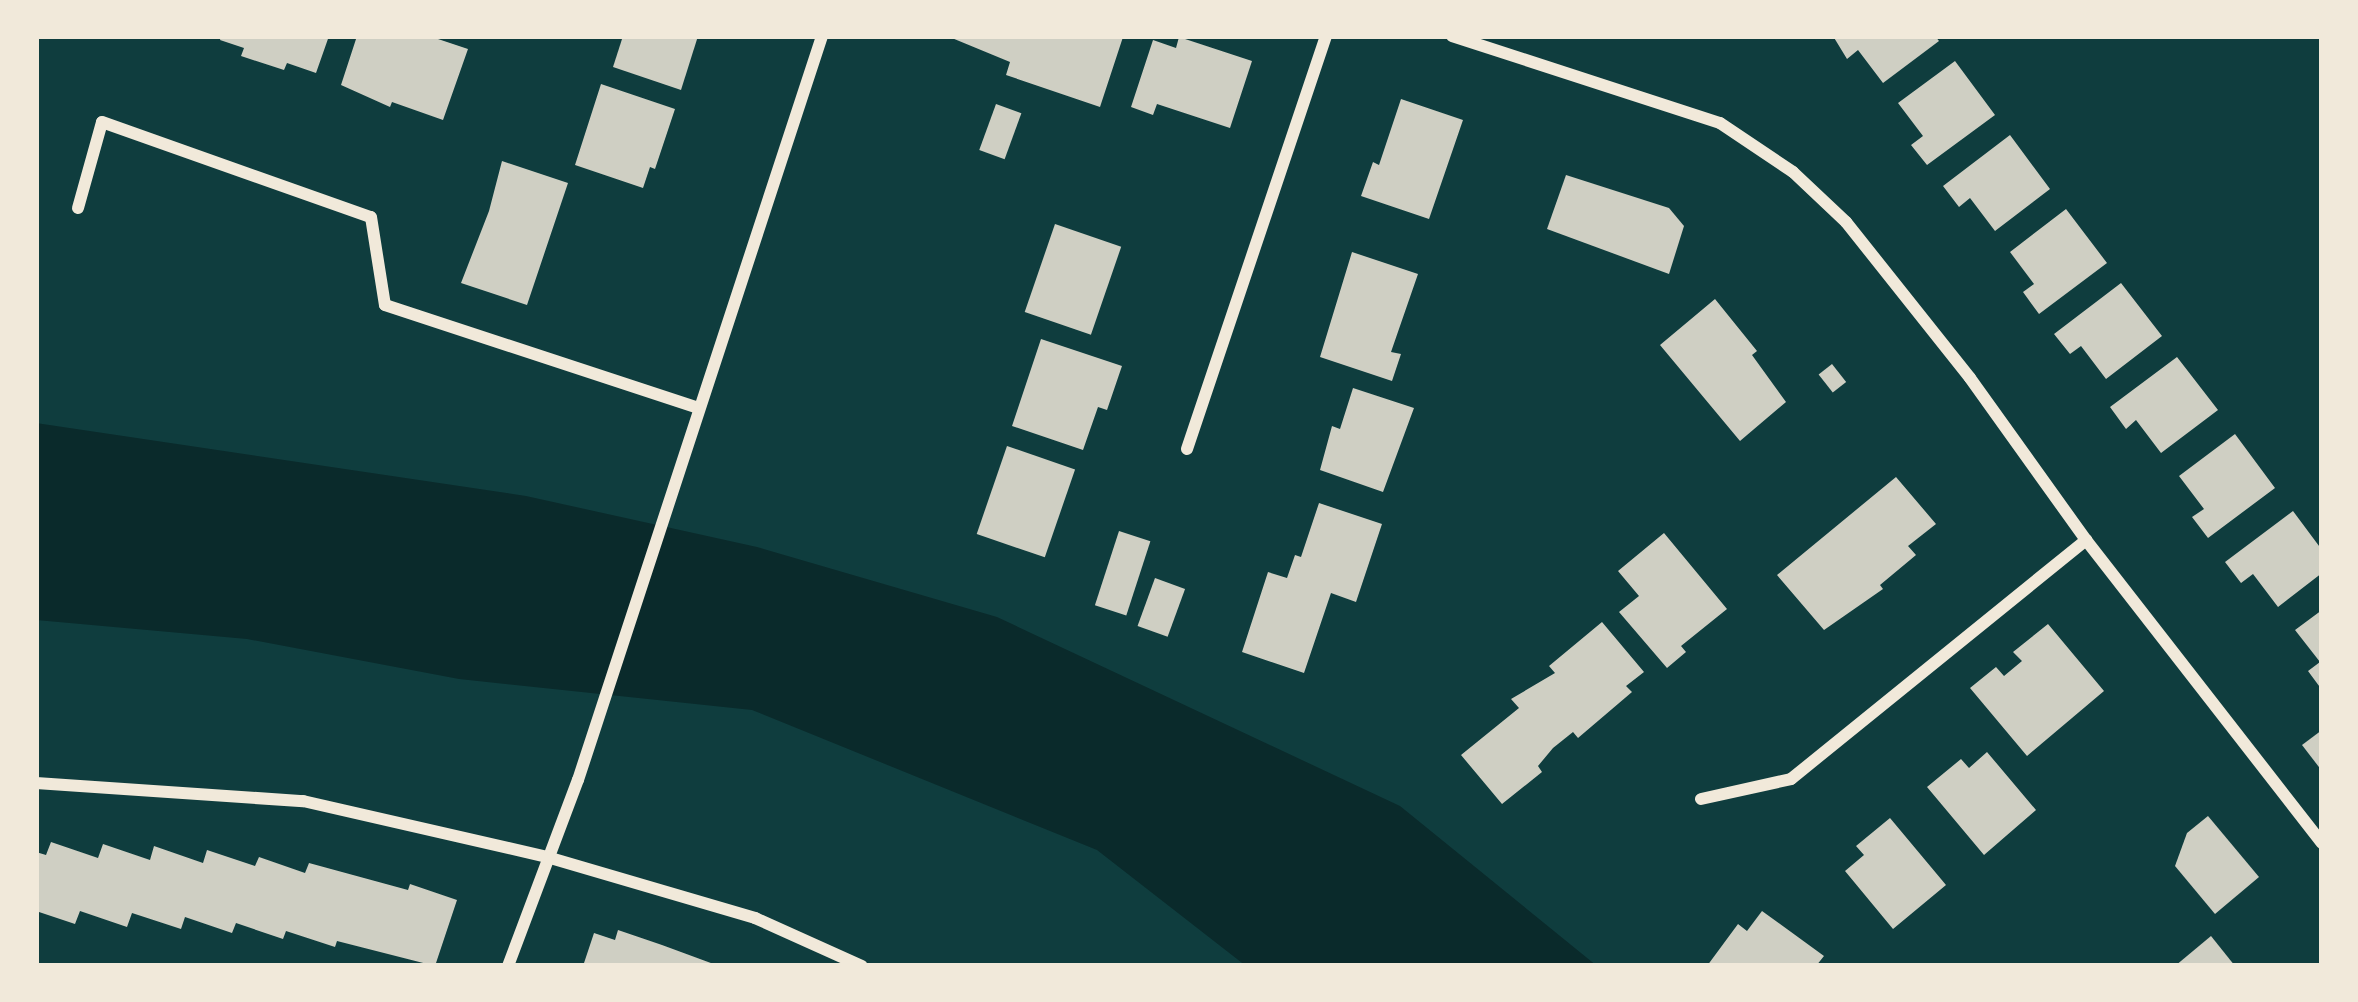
<!DOCTYPE html>
<html>
<head>
<meta charset="utf-8">
<style>
  body { margin:0 }
  #map { position:relative; width:2358px; height:1002px; overflow:hidden; background:#0f3d3e; font-family:"Titillium Web",sans-serif }
  div>[style] { position:absolute }
  [style*='--x'] { left:calc(var(--x)*1px); top:calc(var(--y)*1px); width:calc(var(--w)*1px); rotate:calc(var(--a)*1deg) }
  .water>* { inset:0; background:#0a2a2b }
  .building>* { inset:0; background:#cfcfc3; transform-origin:0 0 }
  .minor>* { height:12px; margin:-6px; padding:0 6px; transform-origin:6px; border-radius:6px; background:#f1e9da }
  span { translate:-50% -50%; white-space:nowrap; text-align:center; line-height:1.15; -webkit-text-stroke:9px #f1e9da; paint-order:stroke }
  .frame { position:absolute; inset:0; border:39px solid #f1e9da; pointer-events:none }
</style>
</head>
<body>
<div id="map">
  <div class="water">
    <div style="clip-path:polygon(36px 423px,526px 496px,757px 547px,997px 617px,1400px 806px,1597px 966px,1246px 966px,1097px 850px,752px 710px,459px 679px,247px 639px,36px 620px)"></div>
  </div>
  <div class="building">
    <div style="clip-path:polygon(221px 36px,329px 36px,316px 73px,287px 63px,284px 70px,241px 56px,244px 48px,220px 40px)"></div>
    <div style="clip-path:polygon(357px 36px,429px 36px,468px 49px,443px 120px,392px 102px,390px 107px,341px 85px)"></div>
    <div style="clip-path:polygon(623px 36px,698px 36px,681px 90px,613px 67px)"></div>
    <div style="clip-path:polygon(947px 36px,1119px 36px,1123px 37px,1100px 107px,1006px 75px,1010px 62px)"></div>
    <div style="clip-path:polygon(1833px 36px,1935px 36px,1939px 41px,1883px 83px,1858px 50px,1847px 59px)"></div>
    <div style="clip-path:polygon(1179px 37px,1252px 61px,1230px 128px,1157px 104px,1153px 115px,1131px 107px,1153px 40px,1176px 48px)"></div>
    <div style="clip-path:polygon(1955px 61px,1995px 115px,1927px 165px,1911px 145px,1923px 136px,1898px 103px)"></div>
    <div style="clip-path:polygon(601px 84px,675px 109px,655px 169px,650px 167px,643px 188px,575px 165px)"></div>
    <div style="clip-path:polygon(1401px 99px,1463px 120px,1429px 219px,1361px 196px,1373px 162px,1379px 165px)"></div>
    <div style="left:996px;top:104px;width:27px;height:49px;rotate:20deg"></div>
    <div style="clip-path:polygon(2010px 135px,2050px 189px,1995px 231px,1970px 198px,1959px 207px,1943px 186px)"></div>
    <div style="clip-path:polygon(502px 161px,568px 183px,527px 305px,461px 283px,489px 211px)"></div>
    <div style="clip-path:polygon(1566px 175px,1669px 208px,1684px 226px,1669px 274px,1547px 229px)"></div>
    <div style="clip-path:polygon(2066px 209px,2107px 263px,2039px 314px,2023px 292px,2034px 284px,2010px 252px)"></div>
    <div style="left:1055px;top:224px;width:70px;height:93px;rotate:19deg"></div>
    <div style="clip-path:polygon(1352px 252px,1418px 274px,1391px 352px,1401px 354px,1392px 381px,1320px 357px)"></div>
    <div style="clip-path:polygon(2121px 283px,2162px 336px,2106px 379px,2081px 346px,2070px 354px,2054px 334px)"></div>
    <div style="clip-path:polygon(1715px 299px,1757px 351px,1752px 355px,1786px 402px,1740px 441px,1660px 345px)"></div>
    <div style="clip-path:polygon(1041px 339px,1122px 366px,1107px 410px,1098px 407px,1083px 450px,1012px 426px)"></div>
    <div style="clip-path:polygon(2177px 357px,2218px 410px,2161px 453px,2136px 420px,2126px 429px,2110px 407px)"></div>
    <div style="left:1832px;top:364px;width:23px;height:17px;rotate:52deg"></div>
    <div style="clip-path:polygon(1353px 388px,1414px 408px,1383px 492px,1320px 470px,1332px 426px,1340px 429px)"></div>
    <div style="clip-path:polygon(2235px 434px,2275px 488px,2208px 538px,2192px 517px,2204px 509px,2179px 476px)"></div>
    <div style="left:1007px;top:446px;width:72px;height:93px;rotate:19deg"></div>
    <div style="clip-path:polygon(1896px 477px,1936px 524px,1908px 546px,1916px 555px,1880px 585px,1883px 589px,1824px 630px,1777px 575px)"></div>
    <div style="clip-path:polygon(1319px 503px,1382px 524px,1356px 602px,1331px 593px,1304px 673px,1242px 652px,1268px 572px,1287px 578px,1295px 555px,1301px 557px)"></div>
    <div style="clip-path:polygon(2293px 511px,2322px 550px,2322px 573px,2278px 607px,2253px 574px,2241px 583px,2225px 562px)"></div>
    <div style="left:1119px;top:531px;width:33px;height:78px;rotate:18deg"></div>
    <div style="clip-path:polygon(1664px 533px,1727px 609px,1681px 646px,1686px 652px,1667px 668px,1619px 612px,1639px 596px,1618px 571px)"></div>
    <div style="left:1155px;top:578px;width:32px;height:51px;rotate:20deg"></div>
    <div style="clip-path:polygon(2322px 610px,2322px 690px,2308px 671px,2320px 662px,2295px 630px)"></div>
    <div style="clip-path:polygon(1602px 622px,1644px 672px,1626px 686px,1632px 692px,1578px 738px,1573px 732px,1553px 748px,1538px 766px,1542px 772px,1502px 804px,1461px 755px,1519px 708px,1511px 699px,1555px 673px,1549px 666px)"></div>
    <div style="clip-path:polygon(2048px 624px,2104px 691px,2027px 756px,1970px 688px,1996px 667px,2004px 676px,2022px 661px,2013px 652px)"></div>
    <div style="clip-path:polygon(2322px 730px,2322px 771px,2302px 745px)"></div>
    <div style="clip-path:polygon(1987px 752px,2036px 810px,1984px 855px,1927px 787px,1961px 759px,1969px 768px)"></div>
    <div style="clip-path:polygon(2208px 816px,2259px 877px,2215px 914px,2175px 866px,2187px 833px)"></div>
    <div style="clip-path:polygon(1890px 818px,1946px 885px,1893px 929px,1845px 871px,1864px 855px,1856px 846px)"></div>
    <div style="clip-path:polygon(51px 842px,98px 858px,103px 844px,150px 860px,154px 846px,203px 863px,207px 850px,255px 866px,259px 857px,305px 873px,309px 863px,408px 890px,410px 884px,457px 900px,435px 966px,337px 941px,335px 947px,286px 931px,283px 939px,236px 923px,232px 933px,185px 917px,181px 929px,132px 913px,127px 927px,80px 911px,75px 924px,36px 911px,36px 852px,46px 855px)"></div>
    <div style="clip-path:polygon(1762px 911px,1824px 956px,1816px 966px,1707px 966px,1738px 924px,1747px 931px)"></div>
    <div style="clip-path:polygon(618px 930px,662px 945px,719px 966px,583px 966px,594px 933px,615px 940px)"></div>
    <div style="clip-path:polygon(2211px 936px,2235px 966px,2175px 966px)"></div>
  </div>
  <div class="minor">
    <div style="--x:1452;--y:36;--w:282;--a:18"></div>
    <div style="--x:1720;--y:123;--w:88;--a:33.9"></div>
    <div style="--x:1793;--y:172;--w:73;--a:43.3"></div>
    <div style="--x:1846;--y:222;--w:199;--a:51.5"></div>
    <div style="--x:1970;--y:378;--w:199;--a:54.4"></div>
    <div style="--x:2086;--y:540;--w:384;--a:52.1"></div>
    <div style="--x:78;--y:208;--w:89;--a:-74.4"></div>
    <div style="--x:102;--y:122;--w:285;--a:19.5"></div>
    <div style="--x:371;--y:217;--w:89;--a:81"></div>
    <div style="--x:385;--y:305;--w:330;--a:18.2"></div>
    <div style="--x:1187;--y:449;--w:436;--a:-71.4"></div>
    <div style="--x:36;--y:783;--w:268;--a:3.9"></div>
    <div style="--x:303;--y:801;--w:250;--a:12.9"></div>
    <div style="--x:547;--y:857;--w:217;--a:16.3"></div>
    <div style="--x:755;--y:918;--w:117;--a:24.2"></div>
    <div style="--x:1701;--y:799;--w:92;--a:-12.5"></div>
    <div style="--x:1791;--y:779;--w:380;--a:-39"></div>
    <div style="--x:508;--y:966;--w:199;--a:-69.4"></div>
    <div style="--x:578;--y:780;--w:783;--a:-71.84"></div>
  </div>
  <div class="frame"></div>
</div>
</body>
</html>
